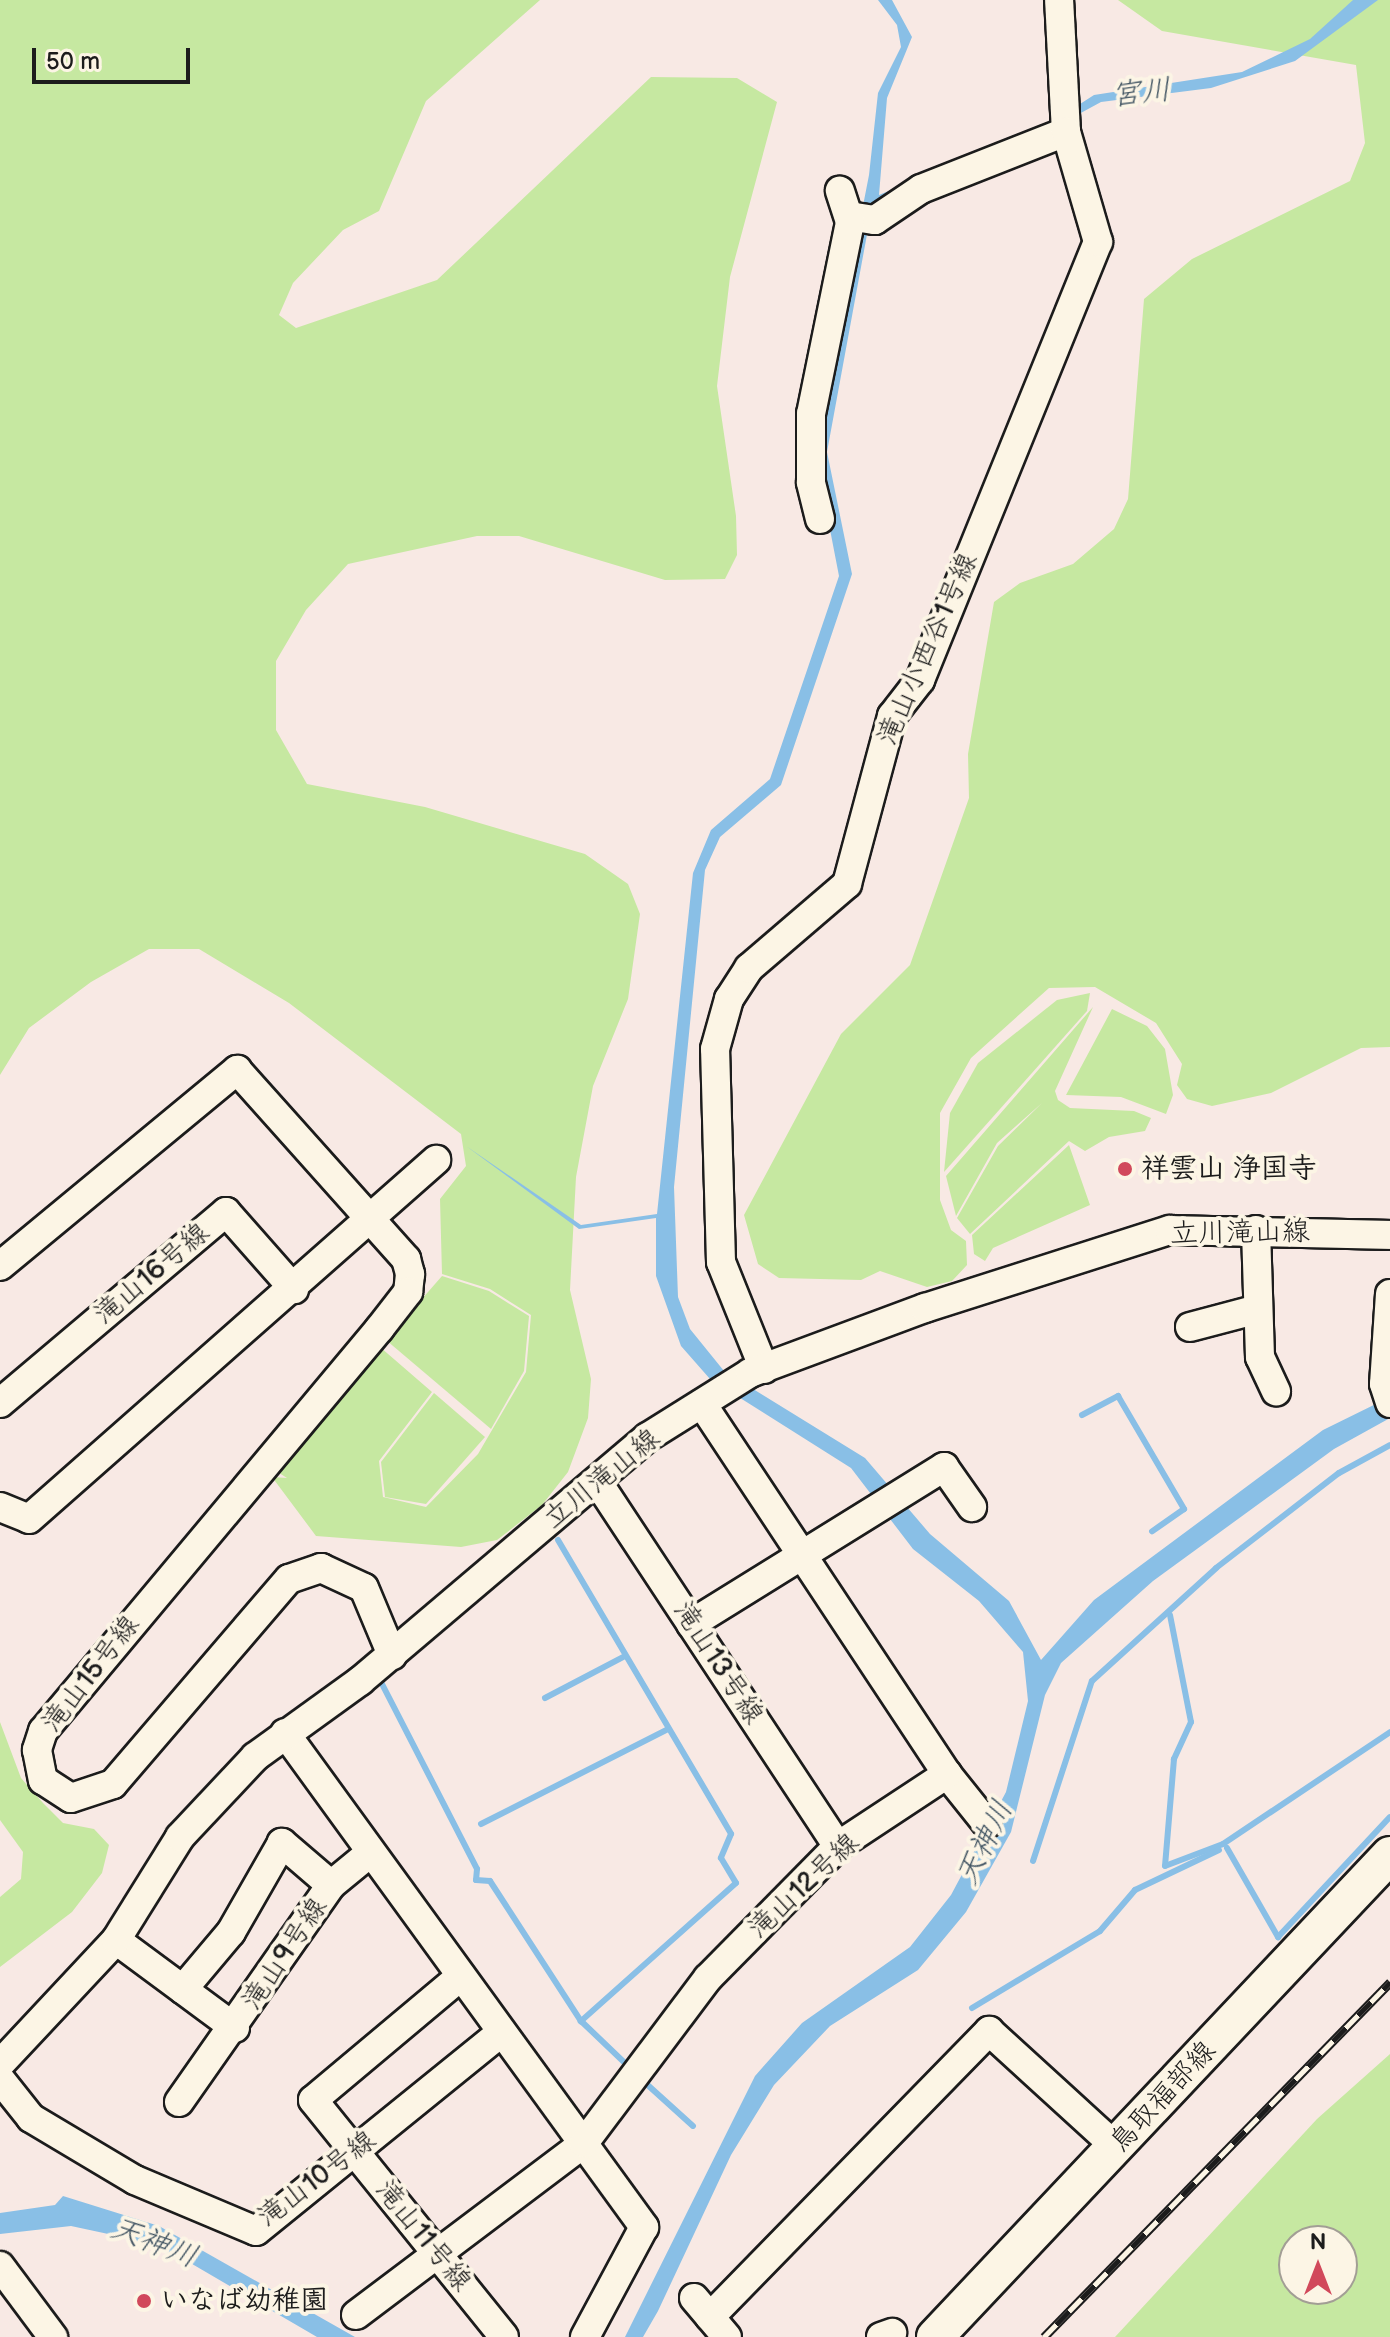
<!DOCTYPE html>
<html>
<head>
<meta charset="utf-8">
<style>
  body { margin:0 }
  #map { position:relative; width:1390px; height:2337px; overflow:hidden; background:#f8e9e4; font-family:"Balsamiq Sans","Klee One",sans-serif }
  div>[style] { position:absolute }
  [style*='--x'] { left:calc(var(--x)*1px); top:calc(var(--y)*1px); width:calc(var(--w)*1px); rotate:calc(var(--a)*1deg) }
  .green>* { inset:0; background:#c6e8a1 }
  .water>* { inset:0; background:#89bfe6 }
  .stream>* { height:6px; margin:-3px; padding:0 3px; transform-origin:3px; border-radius:3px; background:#89bfe6 }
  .roads { filter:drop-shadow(2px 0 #1c1c1c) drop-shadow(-2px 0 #1c1c1c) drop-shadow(0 2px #1c1c1c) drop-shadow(0 -2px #1c1c1c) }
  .minor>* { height:28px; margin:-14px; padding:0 14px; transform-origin:14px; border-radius:14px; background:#fcf5e5 }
  .major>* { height:36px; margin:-18px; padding:0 18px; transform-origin:18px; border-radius:18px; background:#fcf5e5 }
  .rail>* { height:9px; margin-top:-4.5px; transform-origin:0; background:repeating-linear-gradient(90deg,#fcf5e5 0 18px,#1c1c1c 0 36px); box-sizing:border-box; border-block:2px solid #1c1c1c }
  .dots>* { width:22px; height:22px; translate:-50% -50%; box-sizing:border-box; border:4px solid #fcf5e5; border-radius:50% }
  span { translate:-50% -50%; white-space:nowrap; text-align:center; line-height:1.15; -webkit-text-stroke:8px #fcf5e5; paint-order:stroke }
  .street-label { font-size:28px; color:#1c1c1c }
  .poi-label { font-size:28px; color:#1c1c1c; font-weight:700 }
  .left { translate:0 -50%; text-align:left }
  .water-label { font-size:30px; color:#425563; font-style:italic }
  .north { position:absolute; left:1278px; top:2225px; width:80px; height:80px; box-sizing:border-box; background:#fcf5e5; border:2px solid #a29e95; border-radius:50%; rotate:0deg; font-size:22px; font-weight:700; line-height:32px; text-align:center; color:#1c1c1c }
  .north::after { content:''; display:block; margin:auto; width:28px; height:36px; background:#d1495b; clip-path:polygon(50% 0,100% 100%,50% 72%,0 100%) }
  .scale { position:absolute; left:32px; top:48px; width:158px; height:36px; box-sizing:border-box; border:4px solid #1c1c1c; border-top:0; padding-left:10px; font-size:24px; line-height:28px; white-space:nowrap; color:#1c1c1c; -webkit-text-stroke:6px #fcf5e5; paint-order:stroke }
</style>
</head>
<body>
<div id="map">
  <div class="green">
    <div style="clip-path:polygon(0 0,540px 0,426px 101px,379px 211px,343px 230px,293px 283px,279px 315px,296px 328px,437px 280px,651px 77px,737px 78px,777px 102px,730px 277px,717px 386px,736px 516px,737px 555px,725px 579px,665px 580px,519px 536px,477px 536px,348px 564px,306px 610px,276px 661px,276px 730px,307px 784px,425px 807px,585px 854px,628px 884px,640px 914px,628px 999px,593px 1086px,576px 1177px,570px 1290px,591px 1379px,588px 1418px,568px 1472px,542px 1505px,497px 1540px,461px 1547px,316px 1536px,272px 1477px,287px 1478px,276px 1471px,380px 1347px,432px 1392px,379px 1461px,383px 1497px,426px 1507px,478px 1454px,526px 1372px,531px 1315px,490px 1289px,442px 1274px,440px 1199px,466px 1166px,461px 1134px,289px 1003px,199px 949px,149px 949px,91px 982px,29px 1028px,0 1075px)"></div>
    <div style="clip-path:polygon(1118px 0,1390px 0,1390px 1047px,1361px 1048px,1271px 1093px,1212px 1106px,1187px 1099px,1177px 1085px,1182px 1064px,1156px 1023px,1095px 987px,1049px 988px,971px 1058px,940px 1113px,940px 1200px,951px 1230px,966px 1241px,967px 1265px,952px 1281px,927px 1287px,880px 1271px,861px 1280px,779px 1278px,758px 1264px,744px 1215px,841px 1034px,910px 965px,969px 798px,968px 754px,994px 602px,1020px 583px,1073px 564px,1114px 529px,1128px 499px,1144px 299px,1192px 259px,1350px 181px,1365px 143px,1356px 65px,1162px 31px)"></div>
    <div style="clip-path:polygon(1090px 993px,1087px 1011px,944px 1172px,950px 1113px,978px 1063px,1057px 1000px)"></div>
    <div style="clip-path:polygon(1093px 1007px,1055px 1091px,1058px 1100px,1070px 1108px,1134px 1111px,1151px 1118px,1145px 1131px,1109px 1137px,1085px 1151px,1069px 1141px,970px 1234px,957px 1218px,998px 1146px,1042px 1103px,997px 1143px,956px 1216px,946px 1176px)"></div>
    <div style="clip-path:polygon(1112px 1009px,1147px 1026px,1165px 1049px,1173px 1095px,1166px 1114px,1121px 1097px,1066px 1095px)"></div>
    <div style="clip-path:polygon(1069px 1145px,1090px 1205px,993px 1248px,985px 1261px,974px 1254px,972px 1235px)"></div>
    <div style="clip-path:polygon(442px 1276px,489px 1291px,529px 1316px,524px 1371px,491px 1429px,386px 1340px)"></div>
    <div style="clip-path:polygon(434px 1393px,485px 1437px,426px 1504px,385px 1497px,381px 1462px)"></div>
    <div style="clip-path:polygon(0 1722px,21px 1778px,43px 1803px,63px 1823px,94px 1829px,109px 1845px,102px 1873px,72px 1912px,0 1967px,0 1897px,21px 1879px,23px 1852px,0 1820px)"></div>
    <div style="clip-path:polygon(evenodd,1390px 2054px,1390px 2337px,1115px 2337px,1317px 2119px,1390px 2054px,1294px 2241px,1342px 2241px,1342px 2289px,1294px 2289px,1294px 2241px)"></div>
  </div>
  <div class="water">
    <div style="clip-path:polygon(878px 0,892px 0,912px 37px,887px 98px,879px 195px,1049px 124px,1094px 95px,1242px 72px,1310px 39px,1353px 0,1378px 0,1295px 61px,1211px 88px,1101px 102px,868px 229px,827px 452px,852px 574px,781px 785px,720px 837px,705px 870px,674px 1187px,678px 1297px,690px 1329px,724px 1371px,865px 1458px,930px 1534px,1009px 1601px,1041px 1660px,1094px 1600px,1323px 1430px,1390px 1397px,1390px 1418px,1334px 1449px,1153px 1581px,1061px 1663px,1045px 1695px,1011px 1832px,966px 1912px,918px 1970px,830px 2026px,774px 2085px,731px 2155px,658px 2311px,643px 2337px,625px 2337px,755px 2076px,802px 2023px,910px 1947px,951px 1895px,1006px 1792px,1028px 1701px,1023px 1652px,979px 1601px,913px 1549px,851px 1468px,710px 1379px,681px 1346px,656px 1276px,656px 1218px,579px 1229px,466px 1146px,581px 1225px,657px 1214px,693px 873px,711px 830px,770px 779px,839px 576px,815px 452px,869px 175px,878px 93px,901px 47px,897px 25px)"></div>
    <div style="clip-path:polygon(63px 2196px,159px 2226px,355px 2337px,317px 2337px,187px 2261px,127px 2238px,71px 2226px,0 2234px,0 2213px,55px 2205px)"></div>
  </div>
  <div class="stream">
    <div style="--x:1082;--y:1415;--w:41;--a:-27.8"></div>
    <div style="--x:1118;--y:1396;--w:131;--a:59.7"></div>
    <div style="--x:1184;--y:1509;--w:39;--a:145"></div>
    <div style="--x:558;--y:1540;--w:341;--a:59.5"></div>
    <div style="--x:731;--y:1834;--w:26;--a:113"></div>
    <div style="--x:721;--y:1858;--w:29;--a:59"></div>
    <div style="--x:736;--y:1883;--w:208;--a:138.3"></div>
    <div style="--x:1170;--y:1615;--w:109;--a:78.9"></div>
    <div style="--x:1191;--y:1722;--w:41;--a:114.7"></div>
    <div style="--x:1174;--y:1759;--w:107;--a:94.8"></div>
    <div style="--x:1165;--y:1866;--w:62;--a:-20.8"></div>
    <div style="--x:1223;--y:1844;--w:201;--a:-33.8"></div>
    <div style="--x:381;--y:1682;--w:210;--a:62.8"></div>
    <div style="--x:477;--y:1869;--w:11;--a:95"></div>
    <div style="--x:476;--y:1880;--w:14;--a:4"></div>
    <div style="--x:490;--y:1881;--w:167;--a:57"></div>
    <div style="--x:581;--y:2021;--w:62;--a:43.7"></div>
    <div style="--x:545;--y:1698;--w:88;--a:-27.7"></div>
    <div style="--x:481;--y:1824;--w:208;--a:-26.9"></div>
    <div style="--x:1227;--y:1848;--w:103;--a:60.2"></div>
    <div style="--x:1278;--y:1937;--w:164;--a:-47"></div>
    <div style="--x:1033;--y:1861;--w:189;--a:-71.9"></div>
    <div style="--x:1092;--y:1681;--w:168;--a:-42.3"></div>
    <div style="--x:1216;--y:1568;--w:155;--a:-37.7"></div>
    <div style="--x:1339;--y:1473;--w:58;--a:-28.8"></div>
    <div style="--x:972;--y:2008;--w:149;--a:-31"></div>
    <div style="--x:1100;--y:1931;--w:54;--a:-49.5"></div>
    <div style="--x:1135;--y:1890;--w:93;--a:-25.5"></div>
    <div style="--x:641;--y:2079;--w:70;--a:42.1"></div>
  </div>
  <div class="roads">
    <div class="minor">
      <div style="--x:849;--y:216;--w:26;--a:9"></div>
      <div style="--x:875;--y:220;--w:55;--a:-34"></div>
      <div style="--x:921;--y:189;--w:156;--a:-21.5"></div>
      <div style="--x:1066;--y:132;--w:132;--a:-93"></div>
      <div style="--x:820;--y:519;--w:38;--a:-104"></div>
      <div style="--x:811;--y:482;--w:68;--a:-90"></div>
      <div style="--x:811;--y:414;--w:196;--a:-78.5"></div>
      <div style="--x:850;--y:222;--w:33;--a:-108"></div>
      <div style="--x:1256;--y:1230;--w:127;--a:88.2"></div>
      <div style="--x:1260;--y:1357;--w:38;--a:65"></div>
      <div style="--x:0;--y:1266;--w:308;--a:-39.6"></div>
      <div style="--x:237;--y:1070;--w:254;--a:48.2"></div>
      <div style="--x:406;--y:1259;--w:16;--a:75"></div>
      <div style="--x:410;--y:1274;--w:18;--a:96"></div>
      <div style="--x:408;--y:1292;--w:46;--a:127.9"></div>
      <div style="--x:380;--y:1328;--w:525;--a:129.9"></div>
      <div style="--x:43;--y:1731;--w:20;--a:108"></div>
      <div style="--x:37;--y:1750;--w:31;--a:79"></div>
      <div style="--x:43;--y:1780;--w:33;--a:33"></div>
      <div style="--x:71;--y:1798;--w:44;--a:-18.4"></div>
      <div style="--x:113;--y:1784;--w:270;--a:-49.4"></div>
      <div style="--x:289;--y:1579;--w:34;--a:-19"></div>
      <div style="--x:321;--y:1568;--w:47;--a:24.9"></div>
      <div style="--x:364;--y:1588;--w:73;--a:67.3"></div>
      <div style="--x:1390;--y:1294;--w:90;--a:93.8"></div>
      <div style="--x:1384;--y:1384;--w:20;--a:72"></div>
      <div style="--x:1190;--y:1327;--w:70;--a:-14.8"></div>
      <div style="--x:764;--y:1369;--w:115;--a:-111.9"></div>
      <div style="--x:721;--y:1262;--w:213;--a:-91.6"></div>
      <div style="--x:715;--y:1049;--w:52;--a:-74.4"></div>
      <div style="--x:729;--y:999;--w:37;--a:-57"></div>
      <div style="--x:749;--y:968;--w:129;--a:-40.6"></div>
      <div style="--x:847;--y:884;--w:174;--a:-75"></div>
      <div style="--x:892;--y:716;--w:46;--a:-52.1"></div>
      <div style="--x:920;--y:680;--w:473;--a:-67.9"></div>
      <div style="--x:1098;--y:242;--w:115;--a:-106.2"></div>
      <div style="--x:0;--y:1403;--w:296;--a:-40.2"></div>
      <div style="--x:226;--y:1212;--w:103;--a:48.6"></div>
      <div style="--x:597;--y:1481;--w:437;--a:56.6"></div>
      <div style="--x:0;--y:1507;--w:31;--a:22"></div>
      <div style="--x:29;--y:1519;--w:543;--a:-41.41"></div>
      <div style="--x:691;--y:1624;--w:298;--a:-31.8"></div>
      <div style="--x:944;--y:1467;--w:49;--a:55"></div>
      <div style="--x:285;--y:1733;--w:611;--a:53.99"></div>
      <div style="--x:644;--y:2227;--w:125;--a:118.2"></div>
      <div style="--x:947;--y:1774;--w:64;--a:51.3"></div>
      <div style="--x:331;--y:1885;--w:50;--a:-39.4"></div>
      <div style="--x:116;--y:1940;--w:148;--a:36.5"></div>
      <div style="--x:461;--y:1976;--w:193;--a:140"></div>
      <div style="--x:313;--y:2100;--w:304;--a:51.1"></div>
      <div style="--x:0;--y:2064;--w:170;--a:-46.9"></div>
      <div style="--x:116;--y:1940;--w:121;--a:-58.1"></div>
      <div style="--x:180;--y:1837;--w:110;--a:-46.8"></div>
      <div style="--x:255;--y:1757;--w:130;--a:-35.9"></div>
      <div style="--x:360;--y:1681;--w:377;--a:-40.3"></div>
      <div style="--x:648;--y:1437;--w:120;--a:-32.1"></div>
      <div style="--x:750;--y:1373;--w:187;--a:-20.4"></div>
      <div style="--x:925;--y:1308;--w:257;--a:-17.7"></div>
      <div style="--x:1170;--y:1230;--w:220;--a:1.3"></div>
      <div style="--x:0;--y:2079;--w:50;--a:51.5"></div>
      <div style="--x:31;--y:2118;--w:121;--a:30.8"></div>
      <div style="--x:135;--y:2180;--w:131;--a:22.9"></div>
      <div style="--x:256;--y:2231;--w:316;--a:-39"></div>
      <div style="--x:179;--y:2102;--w:265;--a:-55"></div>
      <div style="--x:331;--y:1885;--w:65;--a:-139.4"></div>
      <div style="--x:282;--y:1843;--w:103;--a:119.8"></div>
      <div style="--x:231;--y:1932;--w:75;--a:130.1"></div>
      <div style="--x:0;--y:2266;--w:89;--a:53.3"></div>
      <div style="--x:694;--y:2298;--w:51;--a:49.8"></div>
      <div style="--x:356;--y:2315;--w:286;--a:-37"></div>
      <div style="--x:584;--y:2143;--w:206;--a:-53.1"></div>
      <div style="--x:708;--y:1978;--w:185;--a:-45.4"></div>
      <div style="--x:838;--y:1846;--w:131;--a:-33.4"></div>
      <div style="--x:947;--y:1774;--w:444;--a:-123.5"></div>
      <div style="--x:710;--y:2317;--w:400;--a:-45.7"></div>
      <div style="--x:989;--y:2031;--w:172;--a:42.4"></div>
      <div style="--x:881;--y:2337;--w:12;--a:-20"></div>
    </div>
    <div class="major">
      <div style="--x:935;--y:2337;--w:663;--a:-46.65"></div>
    </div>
  </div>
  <div class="rail">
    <div style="--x:1044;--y:2337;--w:496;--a:-45.7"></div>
  </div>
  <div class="dots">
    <div style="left:1125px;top:1169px;background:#d1495b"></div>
    <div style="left:144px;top:2301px;background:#d1495b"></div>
  </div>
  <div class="street-label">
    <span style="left:928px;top:649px;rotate:-66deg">滝山小西谷1号線</span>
    <span style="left:1240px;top:1233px;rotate:-1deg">立川滝山線</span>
    <span style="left:152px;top:1274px;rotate:-40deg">滝山16号線</span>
    <span style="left:602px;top:1479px;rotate:-39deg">立川滝山線</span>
    <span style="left:718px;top:1663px;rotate:57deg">滝山13号線</span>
    <span style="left:91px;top:1674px;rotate:-52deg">滝山15号線</span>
    <span style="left:804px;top:1886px;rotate:-43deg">滝山12号線</span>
    <span style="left:285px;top:1954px;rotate:-56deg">滝山9号線</span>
    <span style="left:1163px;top:2097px;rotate:-47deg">鳥取福部線</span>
    <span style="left:317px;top:2179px;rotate:-37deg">滝山10号線</span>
    <span style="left:423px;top:2236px;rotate:51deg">滝山11号線</span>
  </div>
  <div class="poi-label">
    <span class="left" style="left:1141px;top:1169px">祥雲山 浄国寺</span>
    <span class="left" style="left:160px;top:2301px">いなば幼稚園</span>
  </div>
  <div class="water-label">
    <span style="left:1141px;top:93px;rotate:-6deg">宮川</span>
    <span style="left:985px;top:1843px;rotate:-64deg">天神川</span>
    <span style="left:154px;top:2243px;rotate:21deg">天神川</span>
  </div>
  <div class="north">N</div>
  <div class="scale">50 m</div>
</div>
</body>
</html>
